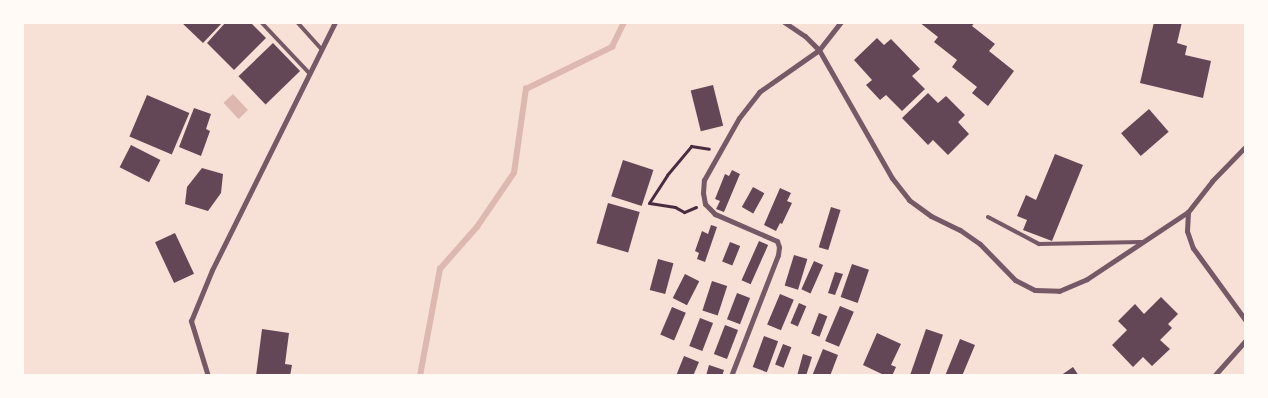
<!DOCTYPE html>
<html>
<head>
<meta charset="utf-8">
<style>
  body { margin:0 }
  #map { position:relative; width:1268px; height:398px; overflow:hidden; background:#f7e1d7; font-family:"Sofia Sans Condensed",sans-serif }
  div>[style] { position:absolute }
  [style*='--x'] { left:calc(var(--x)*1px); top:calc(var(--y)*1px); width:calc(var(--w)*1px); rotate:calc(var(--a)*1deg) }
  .water>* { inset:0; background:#dcb8b0; transform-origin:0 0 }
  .stream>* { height:5.5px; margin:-2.75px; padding:0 2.75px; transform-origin:2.75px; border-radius:2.75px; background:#dcb8b0 }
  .building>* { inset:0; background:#644757; transform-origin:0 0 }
  .path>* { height:3px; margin:-1.5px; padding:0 1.5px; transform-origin:1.5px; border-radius:1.5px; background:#4a2c40 }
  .service>* { height:4px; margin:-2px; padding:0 2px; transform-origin:2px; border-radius:2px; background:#755966 }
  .minor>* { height:5px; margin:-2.5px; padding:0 2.5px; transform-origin:2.5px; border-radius:2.5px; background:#755966 }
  span { translate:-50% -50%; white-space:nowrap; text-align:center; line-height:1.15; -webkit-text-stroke:4.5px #fffaf5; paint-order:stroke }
  .frame { position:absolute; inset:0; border:24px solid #fffaf5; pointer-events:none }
</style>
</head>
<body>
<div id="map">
  <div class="water">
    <div style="left:233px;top:94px;width:22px;height:13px;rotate:47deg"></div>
  </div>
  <div class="stream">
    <div style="--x:420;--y:376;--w:109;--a:-79.4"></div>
    <div style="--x:440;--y:269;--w:56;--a:-48.6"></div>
    <div style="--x:477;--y:227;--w:65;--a:-55.6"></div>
    <div style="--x:514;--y:173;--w:85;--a:-81.9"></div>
    <div style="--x:526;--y:89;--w:96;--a:-26"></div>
    <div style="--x:612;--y:47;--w:28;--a:-64"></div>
  </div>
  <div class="building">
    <div style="clip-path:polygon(181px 22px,223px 22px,203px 43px)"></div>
    <div style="clip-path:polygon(226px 22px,250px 22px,266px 38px,234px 70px,207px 43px)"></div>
    <div style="clip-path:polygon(919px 22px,975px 22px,972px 26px,995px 44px,989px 51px,1014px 71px,988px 106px,972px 93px,977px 87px,952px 67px,957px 60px,934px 42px,938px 37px)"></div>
    <div style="clip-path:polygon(1154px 22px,1182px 22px,1177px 43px,1187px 46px,1185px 55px,1211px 61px,1203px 98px,1140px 83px)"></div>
    <div style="clip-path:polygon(877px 38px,884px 45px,891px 39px,920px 69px,912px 76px,925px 89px,902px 111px,886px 95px,880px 100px,866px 85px,872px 80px,854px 60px)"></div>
    <div style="left:273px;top:43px;width:39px;height:48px;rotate:46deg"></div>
    <div style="left:713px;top:85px;width:42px;height:23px;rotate:76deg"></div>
    <div style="clip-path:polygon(928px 93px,938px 103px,946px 96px,965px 115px,958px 122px,969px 134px,948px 155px,933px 140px,928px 145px,902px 118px)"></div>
    <div style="left:147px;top:95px;width:46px;height:45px;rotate:23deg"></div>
    <div style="clip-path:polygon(194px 108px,211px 114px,206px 129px,210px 131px,201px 156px,179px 147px)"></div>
    <div style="left:1149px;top:109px;width:30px;height:37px;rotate:49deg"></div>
    <div style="left:131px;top:145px;width:33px;height:25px;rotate:27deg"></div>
    <div style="clip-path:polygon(1055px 154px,1083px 165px,1052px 241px,1023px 230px,1027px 220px,1017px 216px,1026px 195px,1036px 200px)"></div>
    <div style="left:623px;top:160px;width:32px;height:38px;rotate:18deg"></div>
    <div style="clip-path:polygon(202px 168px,223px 174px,221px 193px,208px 211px,185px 204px,187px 187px)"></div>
    <div style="clip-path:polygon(732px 170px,740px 174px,724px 212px,716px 209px,720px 201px,715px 199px,725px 174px,729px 176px)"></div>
    <div style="left:753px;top:187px;width:13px;height:23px;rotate:29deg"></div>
    <div style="clip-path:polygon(780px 188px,791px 193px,787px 201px,792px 203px,782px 224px,780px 223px,776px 231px,764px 225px)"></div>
    <div style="left:608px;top:203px;width:33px;height:42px;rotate:16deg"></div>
    <div style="left:831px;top:207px;width:10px;height:42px;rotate:17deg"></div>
    <div style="clip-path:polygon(711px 225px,717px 227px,705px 262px,697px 259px,699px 253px,695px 251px,702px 231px,708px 234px)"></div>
    <div style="left:175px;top:233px;width:45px;height:22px;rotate:65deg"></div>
    <div style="left:759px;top:241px;width:10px;height:43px;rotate:24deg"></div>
    <div style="left:730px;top:242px;width:11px;height:21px;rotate:22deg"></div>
    <div style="left:794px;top:255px;width:14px;height:32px;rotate:17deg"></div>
    <div style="left:658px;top:259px;width:16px;height:32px;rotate:15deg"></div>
    <div style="left:814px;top:261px;width:10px;height:31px;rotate:24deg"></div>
    <div style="left:852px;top:264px;width:18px;height:35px;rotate:19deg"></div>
    <div style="clip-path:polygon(835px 272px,843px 274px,835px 295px,828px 293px)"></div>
    <div style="left:685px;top:274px;width:16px;height:27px;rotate:27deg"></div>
    <div style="left:712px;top:281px;width:16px;height:31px;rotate:18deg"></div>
    <div style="left:737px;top:293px;width:14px;height:28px;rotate:21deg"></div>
    <div style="left:780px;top:294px;width:15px;height:33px;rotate:23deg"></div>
    <div style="clip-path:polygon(1161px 297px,1178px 314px,1168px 324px,1172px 328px,1160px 340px,1170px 349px,1152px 366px,1143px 357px,1133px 367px,1112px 345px,1127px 330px,1118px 321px,1135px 304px,1144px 314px)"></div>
    <div style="left:799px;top:303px;width:8px;height:22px;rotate:23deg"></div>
    <div style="left:840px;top:306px;width:15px;height:38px;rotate:23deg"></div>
    <div style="left:672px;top:307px;width:15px;height:30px;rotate:23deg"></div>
    <div style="left:819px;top:313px;width:9px;height:22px;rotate:21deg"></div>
    <div style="left:700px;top:318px;width:14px;height:30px;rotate:21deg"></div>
    <div style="left:725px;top:325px;width:14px;height:31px;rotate:21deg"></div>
    <div style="clip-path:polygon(262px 329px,289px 333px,285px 364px,292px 365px,290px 376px,256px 376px)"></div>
    <div style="left:926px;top:329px;width:18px;height:50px;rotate:19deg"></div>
    <div style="clip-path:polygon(877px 333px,901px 344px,891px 365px,896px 367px,892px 376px,886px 376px,863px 365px)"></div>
    <div style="left:764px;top:336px;width:15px;height:33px;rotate:20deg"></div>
    <div style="clip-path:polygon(960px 339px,975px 345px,962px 376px,945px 376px)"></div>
    <div style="left:783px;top:344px;width:9px;height:22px;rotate:21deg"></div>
    <div style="clip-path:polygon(823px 349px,838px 355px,830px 376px,812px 376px)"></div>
    <div style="clip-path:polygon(803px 354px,812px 357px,806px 376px,797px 376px)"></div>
    <div style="clip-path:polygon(684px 356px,699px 362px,693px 376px,676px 376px)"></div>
    <div style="clip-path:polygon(709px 365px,724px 370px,722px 376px,706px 376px)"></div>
    <div style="clip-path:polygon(1073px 367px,1079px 376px,1060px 376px)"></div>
  </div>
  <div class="path">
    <div style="--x:696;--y:207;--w:13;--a:157"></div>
    <div style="--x:684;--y:212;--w:10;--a:-151"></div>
    <div style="--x:675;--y:207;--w:26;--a:-171"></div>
    <div style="--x:649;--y:203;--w:33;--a:-57"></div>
    <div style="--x:667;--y:175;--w:38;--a:-50"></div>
    <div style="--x:691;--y:146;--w:18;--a:9"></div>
  </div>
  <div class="service">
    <div style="--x:261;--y:22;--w:70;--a:46.7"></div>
    <div style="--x:297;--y:22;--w:36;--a:48"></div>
    <div style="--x:988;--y:217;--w:58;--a:27.9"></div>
    <div style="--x:1039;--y:244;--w:102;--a:-1.1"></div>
  </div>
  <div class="minor">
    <div style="--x:784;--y:22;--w:25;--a:34"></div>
    <div style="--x:805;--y:36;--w:20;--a:45"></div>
    <div style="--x:819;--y:50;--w:147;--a:60.3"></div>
    <div style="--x:892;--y:178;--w:28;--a:52"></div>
    <div style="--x:909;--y:200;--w:27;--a:36"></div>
    <div style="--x:931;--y:216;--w:32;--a:26"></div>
    <div style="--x:960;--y:230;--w:24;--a:35"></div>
    <div style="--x:980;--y:244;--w:50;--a:45.8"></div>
    <div style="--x:1015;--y:280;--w:22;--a:27"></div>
    <div style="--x:1035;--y:290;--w:24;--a:2"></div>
    <div style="--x:1059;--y:291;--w:30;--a:-23"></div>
    <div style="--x:1087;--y:279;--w:121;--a:-33.6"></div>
    <div style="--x:1188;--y:212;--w:39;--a:-52"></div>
    <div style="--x:1212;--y:181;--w:49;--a:-45.8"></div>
    <div style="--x:1188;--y:212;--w:19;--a:93"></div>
    <div style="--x:1187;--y:231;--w:18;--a:71"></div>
    <div style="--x:1193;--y:248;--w:90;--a:54"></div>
    <div style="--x:208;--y:376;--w:58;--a:-107.2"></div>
    <div style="--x:191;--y:321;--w:55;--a:-67.6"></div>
    <div style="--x:212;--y:270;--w:277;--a:-63.6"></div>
    <div style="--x:731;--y:376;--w:130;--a:-68.8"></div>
    <div style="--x:778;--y:255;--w:8;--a:-83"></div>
    <div style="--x:779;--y:247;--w:6;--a:-108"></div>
    <div style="--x:777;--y:241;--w:68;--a:-156.5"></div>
    <div style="--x:715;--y:214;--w:14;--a:-135"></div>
    <div style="--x:705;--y:204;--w:11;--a:-100"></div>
    <div style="--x:703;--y:193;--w:13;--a:-86"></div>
    <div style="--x:704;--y:180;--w:71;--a:-60.6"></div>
    <div style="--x:739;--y:118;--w:33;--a:-52"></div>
    <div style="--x:759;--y:92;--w:73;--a:-35"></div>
    <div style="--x:819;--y:50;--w:36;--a:-52"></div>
    <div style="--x:1214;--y:376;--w:48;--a:-48.4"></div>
  </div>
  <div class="frame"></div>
</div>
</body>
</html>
